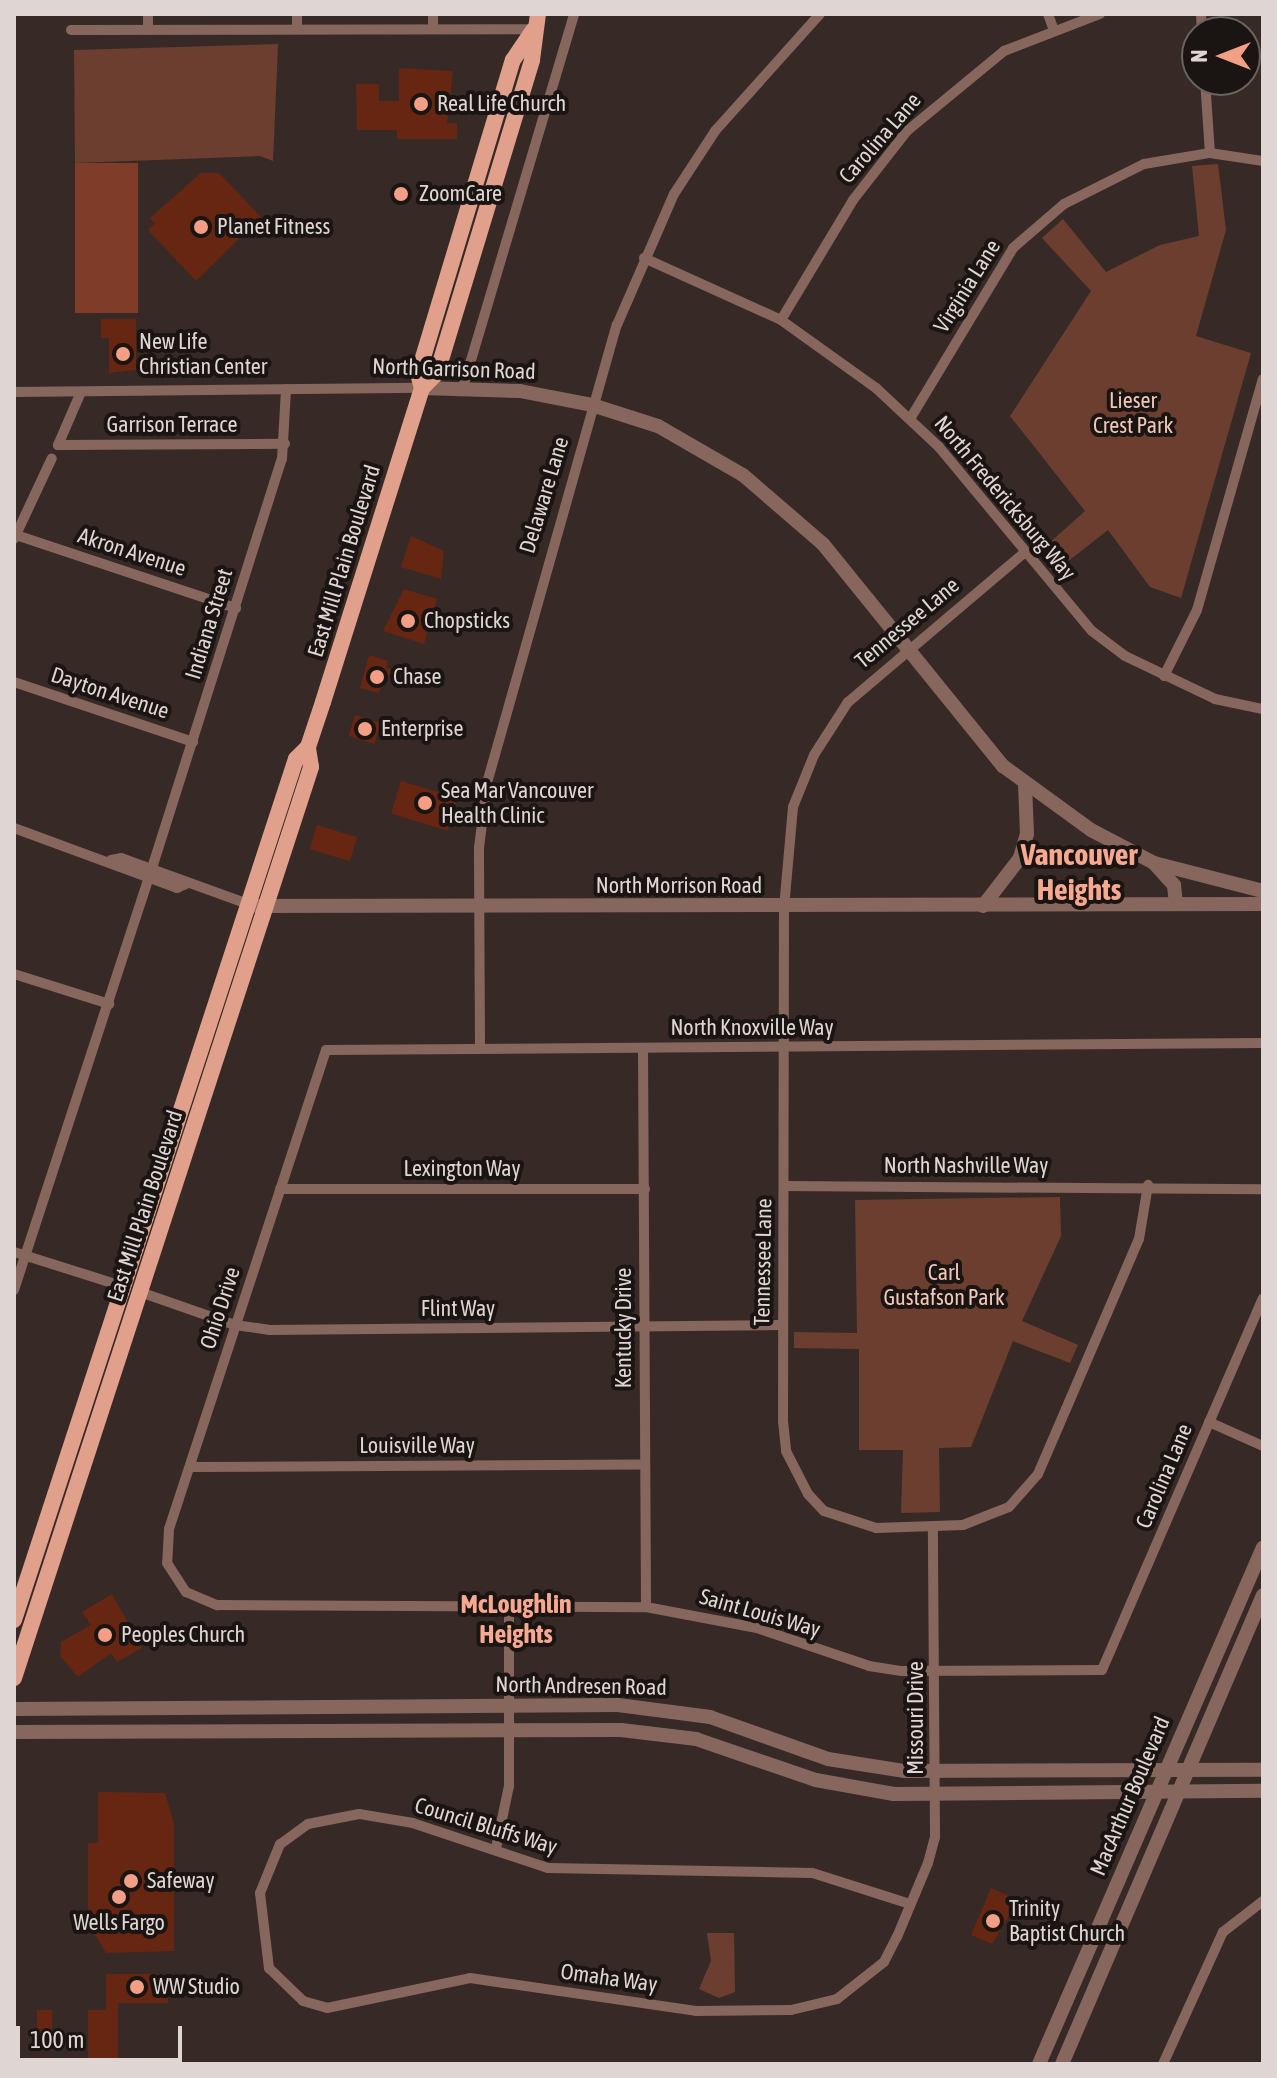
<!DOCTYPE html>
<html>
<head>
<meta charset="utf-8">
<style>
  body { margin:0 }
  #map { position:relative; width:1277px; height:2078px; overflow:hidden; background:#372a26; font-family:"Asap Condensed",sans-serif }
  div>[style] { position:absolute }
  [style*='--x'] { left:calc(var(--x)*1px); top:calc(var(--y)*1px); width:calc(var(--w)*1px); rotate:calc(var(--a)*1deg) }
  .green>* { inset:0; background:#6c3e2f }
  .forest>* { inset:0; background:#7f3c28; transform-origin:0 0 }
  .building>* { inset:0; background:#672611; transform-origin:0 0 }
  .minor>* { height:10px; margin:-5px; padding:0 5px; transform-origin:5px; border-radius:5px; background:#87675d }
  .tertiary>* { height:14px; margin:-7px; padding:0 7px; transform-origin:7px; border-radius:7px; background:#87675d }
  .primary>* { height:16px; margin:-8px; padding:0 8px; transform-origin:8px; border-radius:8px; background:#e1a08c }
  .dots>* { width:22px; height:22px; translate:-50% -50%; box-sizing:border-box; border:4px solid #1a1412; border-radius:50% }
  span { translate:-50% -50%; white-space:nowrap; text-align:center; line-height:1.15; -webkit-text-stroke:8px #1a1412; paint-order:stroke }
  .poi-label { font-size:22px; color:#dfd6d3 }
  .left { translate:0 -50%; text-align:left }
  .street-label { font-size:22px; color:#dfd6d3 }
  .park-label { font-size:22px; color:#f1c7ba }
  .quarter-label { font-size:26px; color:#f7a890; font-weight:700 }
  .district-label { font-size:30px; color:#f7a890; font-weight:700 }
  .frame { position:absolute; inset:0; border:16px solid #dfd6d3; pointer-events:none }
  .north { position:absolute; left:1181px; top:16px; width:80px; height:80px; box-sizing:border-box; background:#1a1412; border:2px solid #69625f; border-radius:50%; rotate:270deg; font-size:22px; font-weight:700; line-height:32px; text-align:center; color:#dfd6d3 }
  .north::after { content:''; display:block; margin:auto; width:28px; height:36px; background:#f39f85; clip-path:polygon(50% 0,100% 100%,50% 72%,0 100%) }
  .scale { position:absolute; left:16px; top:2026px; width:166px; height:36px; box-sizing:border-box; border:4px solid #dfd6d3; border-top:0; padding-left:10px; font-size:24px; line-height:28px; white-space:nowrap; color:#dfd6d3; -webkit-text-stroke:6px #1a1412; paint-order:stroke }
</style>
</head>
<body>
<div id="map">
  <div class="green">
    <div style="clip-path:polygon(278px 44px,273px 161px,260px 156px,75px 163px,74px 50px)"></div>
    <div style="clip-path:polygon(1218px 164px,1226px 230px,1196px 336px,1251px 353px,1181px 598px,1150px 587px,1108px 530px,1053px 573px,1038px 553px,1085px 511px,1010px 416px,1091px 291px,1042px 238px,1063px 219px,1106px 272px,1160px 245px,1199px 236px,1192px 166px)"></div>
    <div style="clip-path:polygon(1060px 1197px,1061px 1236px,1022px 1321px,1078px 1345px,1070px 1363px,1013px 1341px,971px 1447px,939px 1448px,940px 1512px,901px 1513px,903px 1450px,859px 1450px,859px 1349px,794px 1348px,794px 1332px,857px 1333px,855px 1200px)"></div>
    <div style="clip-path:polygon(707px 1933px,734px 1933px,735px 1992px,719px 1998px,699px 1989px,711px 1961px)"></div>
  </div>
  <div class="forest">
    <div style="left:75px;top:163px;width:63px;height:150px"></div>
  </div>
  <div class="building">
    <div style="clip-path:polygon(399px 68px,453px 71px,447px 123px,457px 123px,457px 139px,397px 139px,397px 130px,357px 130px,356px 84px,379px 84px,379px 101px,399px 101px)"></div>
    <div style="clip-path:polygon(201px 173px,219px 173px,261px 217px,196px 281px,148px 230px,155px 223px,150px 218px)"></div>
    <div style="clip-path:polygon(101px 319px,136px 319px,136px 370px,109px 373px,109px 338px,101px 338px)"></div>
    <div style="clip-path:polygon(411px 536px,444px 551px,441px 579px,401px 567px)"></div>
    <div style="clip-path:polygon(404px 589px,437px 599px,424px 644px,383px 631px)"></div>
    <div style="clip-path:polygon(369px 655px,388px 661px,386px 668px,393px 670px,378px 693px,360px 688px)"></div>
    <div style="left:355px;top:715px;width:27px;height:22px;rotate:17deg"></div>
    <div style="left:401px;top:781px;width:59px;height:34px;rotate:17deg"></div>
    <div style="left:317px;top:825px;width:42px;height:25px;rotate:17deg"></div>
    <div style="clip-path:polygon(112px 1594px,142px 1648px,117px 1662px,111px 1653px,78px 1677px,60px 1656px,61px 1642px,91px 1625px,82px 1612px)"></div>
    <div style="clip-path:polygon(98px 1792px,165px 1793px,174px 1824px,174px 1951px,106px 1953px,88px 1922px,88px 1843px,98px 1843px)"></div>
    <div style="clip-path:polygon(991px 1888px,1012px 1897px,1013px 1909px,992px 1944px,971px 1935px)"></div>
    <div style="clip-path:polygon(106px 1974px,168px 1974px,168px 2003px,118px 2003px,118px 2064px,88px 2064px,88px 2010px,106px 2010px)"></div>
    <div style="left:37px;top:2010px;width:15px;height:41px"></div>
  </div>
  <div class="minor">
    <div style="--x:148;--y:14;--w:16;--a:90"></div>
    <div style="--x:297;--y:14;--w:14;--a:90"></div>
    <div style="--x:1048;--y:14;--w:15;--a:70"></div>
    <div style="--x:1201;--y:14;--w:18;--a:87"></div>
    <div style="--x:433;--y:27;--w:13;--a:-90"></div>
    <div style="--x:71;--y:30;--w:463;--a:-0.1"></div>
    <div style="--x:1205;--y:80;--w:73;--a:86.1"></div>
    <div style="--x:644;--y:258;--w:150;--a:24.3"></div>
    <div style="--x:781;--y:320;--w:117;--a:35.6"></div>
    <div style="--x:876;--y:388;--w:86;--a:43.1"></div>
    <div style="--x:939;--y:447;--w:239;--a:50.3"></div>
    <div style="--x:1092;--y:631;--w:41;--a:37.1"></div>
    <div style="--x:1125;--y:656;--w:100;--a:25.5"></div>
    <div style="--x:1215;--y:699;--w:49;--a:11.8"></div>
    <div style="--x:781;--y:320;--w:140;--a:-59"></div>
    <div style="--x:853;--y:200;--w:88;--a:-52"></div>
    <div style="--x:907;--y:131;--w:126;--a:-39.5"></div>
    <div style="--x:1004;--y:51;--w:103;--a:-21.1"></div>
    <div style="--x:463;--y:387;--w:389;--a:-73.4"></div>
    <div style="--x:14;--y:392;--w:408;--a:-0.6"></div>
    <div style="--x:81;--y:392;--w:58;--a:113.5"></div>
    <div style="--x:58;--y:445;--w:227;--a:-0.3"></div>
    <div style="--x:910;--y:419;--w:200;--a:-58.9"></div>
    <div style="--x:1013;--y:248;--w:67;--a:-40.8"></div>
    <div style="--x:1064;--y:204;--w:89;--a:-26.6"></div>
    <div style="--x:1144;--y:164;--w:67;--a:-9.5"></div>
    <div style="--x:1210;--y:153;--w:54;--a:8.6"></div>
    <div style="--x:16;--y:535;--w:232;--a:18.4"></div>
    <div style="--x:14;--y:539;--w:89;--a:-64.9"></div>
    <div style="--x:1024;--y:553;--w:231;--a:139.7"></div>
    <div style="--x:848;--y:702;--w:63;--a:122.7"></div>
    <div style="--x:814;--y:755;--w:56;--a:112"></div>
    <div style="--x:793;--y:807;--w:100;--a:95.1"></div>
    <div style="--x:784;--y:907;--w:514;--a:90.11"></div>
    <div style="--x:783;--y:1421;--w:30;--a:84"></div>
    <div style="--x:786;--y:1451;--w:48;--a:62.9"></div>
    <div style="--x:808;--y:1494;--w:23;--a:47"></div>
    <div style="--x:824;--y:1511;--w:55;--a:18.1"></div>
    <div style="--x:876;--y:1528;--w:87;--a:-2"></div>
    <div style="--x:963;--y:1525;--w:49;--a:-21.4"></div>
    <div style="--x:1009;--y:1507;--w:44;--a:-48.7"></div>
    <div style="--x:1038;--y:1474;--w:71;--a:-66.7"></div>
    <div style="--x:1066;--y:1409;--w:185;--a:-66.8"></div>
    <div style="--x:1139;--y:1239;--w:55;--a:-80.5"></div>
    <div style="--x:1164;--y:676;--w:74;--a:-63.4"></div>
    <div style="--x:1197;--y:610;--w:240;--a:-74.1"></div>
    <div style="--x:14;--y:682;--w:189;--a:18.5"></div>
    <div style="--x:14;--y:828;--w:174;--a:20.2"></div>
    <div style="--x:177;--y:888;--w:10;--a:-24"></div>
    <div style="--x:111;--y:860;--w:10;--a:-11"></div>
    <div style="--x:121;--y:858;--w:135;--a:19.9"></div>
    <div style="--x:152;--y:868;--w:429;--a:-72.4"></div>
    <div style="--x:282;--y:459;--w:70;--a:-86.7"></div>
    <div style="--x:14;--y:974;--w:100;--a:17.5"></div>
    <div style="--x:1263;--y:1043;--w:937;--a:179.57"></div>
    <div style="--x:326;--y:1050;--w:504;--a:108.15"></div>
    <div style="--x:169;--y:1529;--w:34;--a:93"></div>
    <div style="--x:167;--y:1563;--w:35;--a:57"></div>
    <div style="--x:186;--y:1592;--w:34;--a:23"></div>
    <div style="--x:217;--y:1605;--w:429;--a:0.3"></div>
    <div style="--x:646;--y:1607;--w:113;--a:10.7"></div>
    <div style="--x:757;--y:1628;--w:118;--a:18.7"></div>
    <div style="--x:869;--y:1666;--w:33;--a:9"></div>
    <div style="--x:902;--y:1671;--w:200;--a:-0.3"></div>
    <div style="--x:1102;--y:1670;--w:405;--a:-66.6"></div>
    <div style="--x:643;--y:1048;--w:559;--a:89.69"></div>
    <div style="--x:480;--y:1049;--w:201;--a:-90.3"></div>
    <div style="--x:479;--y:848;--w:65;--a:-83"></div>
    <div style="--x:487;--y:783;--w:476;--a:-74.2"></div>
    <div style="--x:617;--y:325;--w:143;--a:-66.5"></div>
    <div style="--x:674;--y:194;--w:75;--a:-56.9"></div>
    <div style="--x:715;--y:131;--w:157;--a:-48.1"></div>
    <div style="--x:784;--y:1186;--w:479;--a:0.4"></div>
    <div style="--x:280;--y:1189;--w:365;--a:0"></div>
    <div style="--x:14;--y:1252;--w:113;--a:17.5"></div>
    <div style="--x:14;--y:1290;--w:434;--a:-71.9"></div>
    <div style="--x:140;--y:1292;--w:101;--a:19.2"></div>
    <div style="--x:235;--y:1325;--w:34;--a:8"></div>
    <div style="--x:269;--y:1330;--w:513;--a:-0.56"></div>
    <div style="--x:1209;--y:1422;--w:59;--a:24"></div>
    <div style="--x:190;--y:1467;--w:455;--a:-0.3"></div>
    <div style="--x:496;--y:1848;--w:63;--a:-78.2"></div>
    <div style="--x:509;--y:1786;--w:179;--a:-90"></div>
    <div style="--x:910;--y:1904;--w:103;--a:-162.4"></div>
    <div style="--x:812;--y:1873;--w:264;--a:-178.9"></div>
    <div style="--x:548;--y:1868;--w:142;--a:-161.6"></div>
    <div style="--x:413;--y:1823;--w:55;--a:-170.5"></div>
    <div style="--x:359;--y:1814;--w:52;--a:168.9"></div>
    <div style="--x:308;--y:1824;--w:34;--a:144"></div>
    <div style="--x:280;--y:1844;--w:53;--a:112.2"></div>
    <div style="--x:260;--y:1893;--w:76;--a:83.2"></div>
    <div style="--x:269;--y:1968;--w:47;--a:44.1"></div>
    <div style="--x:303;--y:2001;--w:25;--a:16"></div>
    <div style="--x:327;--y:2008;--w:146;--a:-11.8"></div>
    <div style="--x:470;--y:1978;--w:228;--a:8.3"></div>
    <div style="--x:696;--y:2011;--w:95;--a:-0.6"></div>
    <div style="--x:791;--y:2010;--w:47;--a:-13.4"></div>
    <div style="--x:837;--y:1999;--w:60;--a:-38.2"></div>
    <div style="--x:884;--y:1962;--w:28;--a:-63"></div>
    <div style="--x:897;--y:1937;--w:80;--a:-67.3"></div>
    <div style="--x:928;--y:1863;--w:27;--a:-75"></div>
    <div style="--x:935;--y:1837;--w:309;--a:-90.4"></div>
    <div style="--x:1163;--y:2064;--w:145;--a:-65.6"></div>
    <div style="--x:1223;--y:1932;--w:51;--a:-37.8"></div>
  </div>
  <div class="tertiary">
    <div style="--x:422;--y:388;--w:98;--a:1.8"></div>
    <div style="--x:520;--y:391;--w:73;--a:11"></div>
    <div style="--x:592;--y:405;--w:69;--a:17.7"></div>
    <div style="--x:658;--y:426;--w:98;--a:30"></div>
    <div style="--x:743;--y:475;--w:106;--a:40.8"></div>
    <div style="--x:823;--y:544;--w:286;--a:51"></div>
    <div style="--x:1003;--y:766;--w:109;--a:36"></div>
    <div style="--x:1091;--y:830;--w:71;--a:27.6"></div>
    <div style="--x:1154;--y:863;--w:30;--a:48"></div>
    <div style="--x:1174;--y:885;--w:19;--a:84"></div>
    <div style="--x:1154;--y:863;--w:113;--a:14.4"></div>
    <div style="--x:256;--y:906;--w:1007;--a:-0.11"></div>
    <div style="--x:983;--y:906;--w:61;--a:-52.4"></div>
    <div style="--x:1020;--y:858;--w:25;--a:-74"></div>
    <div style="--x:1027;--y:834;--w:49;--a:-92.3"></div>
    <div style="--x:14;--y:1709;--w:604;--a:-0.38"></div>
    <div style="--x:618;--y:1705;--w:93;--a:7.4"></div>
    <div style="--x:710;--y:1717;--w:125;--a:19.6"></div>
    <div style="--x:828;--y:1759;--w:78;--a:8.9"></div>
    <div style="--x:905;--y:1771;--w:358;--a:-0.2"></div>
    <div style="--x:14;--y:1732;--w:607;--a:-0.19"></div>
    <div style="--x:621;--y:1730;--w:76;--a:6.8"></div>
    <div style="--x:696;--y:1739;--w:127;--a:18.9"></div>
    <div style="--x:816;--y:1780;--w:79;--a:10.2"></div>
    <div style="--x:894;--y:1794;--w:369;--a:-0.5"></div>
    <div style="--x:1039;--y:2064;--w:563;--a:-66.57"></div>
    <div style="--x:1062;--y:2064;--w:510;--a:-66.8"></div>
  </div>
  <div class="primary">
    <div style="--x:422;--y:388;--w:15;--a:-106"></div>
    <div style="--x:418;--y:374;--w:328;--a:-73.2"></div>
    <div style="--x:513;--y:60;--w:36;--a:-56"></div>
    <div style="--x:14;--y:1620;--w:906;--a:-71.87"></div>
    <div style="--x:296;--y:759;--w:17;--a:-45"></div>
    <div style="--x:308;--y:747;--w:47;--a:-71.6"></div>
    <div style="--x:323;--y:702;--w:329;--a:-72.5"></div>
    <div style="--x:422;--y:388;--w:21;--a:-45"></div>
    <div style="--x:437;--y:373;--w:327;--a:-73.1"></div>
    <div style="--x:532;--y:60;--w:46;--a:-82.6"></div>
    <div style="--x:14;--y:1678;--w:958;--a:-71.94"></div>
    <div style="--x:311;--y:767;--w:20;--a:-99"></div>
  </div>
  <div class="dots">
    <div style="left:421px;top:104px;background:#f39f85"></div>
    <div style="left:401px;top:194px;background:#f39f85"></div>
    <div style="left:201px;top:227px;background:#f39f85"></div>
    <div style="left:123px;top:354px;background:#f39f85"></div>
    <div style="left:408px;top:621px;background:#f39f85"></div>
    <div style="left:377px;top:677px;background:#f39f85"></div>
    <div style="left:365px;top:729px;background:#f39f85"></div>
    <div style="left:425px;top:803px;background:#f39f85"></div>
    <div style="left:105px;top:1635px;background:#f39f85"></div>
    <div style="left:131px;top:1881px;background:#f39f85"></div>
    <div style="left:119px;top:1897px;background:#f39f85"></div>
    <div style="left:993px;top:1921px;background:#f39f85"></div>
    <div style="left:137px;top:1987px;background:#f39f85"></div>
  </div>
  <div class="poi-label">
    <span class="left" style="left:437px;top:104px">Real Life Church</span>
    <span class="left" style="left:419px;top:194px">ZoomCare</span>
    <span class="left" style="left:217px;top:227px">Planet Fitness</span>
    <span class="left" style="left:139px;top:354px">New Life<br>Christian Center</span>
    <span class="left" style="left:424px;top:621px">Chopsticks</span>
    <span class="left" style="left:393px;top:677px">Chase</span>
    <span class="left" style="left:381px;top:729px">Enterprise</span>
    <span class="left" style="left:441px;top:803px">Sea Mar Vancouver<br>Health Clinic</span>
    <span class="left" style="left:121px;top:1635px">Peoples Church</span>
    <span class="left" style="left:147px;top:1881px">Safeway</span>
    <span class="left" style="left:1009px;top:1921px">Trinity<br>Baptist Church</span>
    <span style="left:119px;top:1923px">Wells Fargo</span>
    <span class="left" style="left:153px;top:1987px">WW Studio</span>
  </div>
  <div class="street-label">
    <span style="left:880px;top:138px;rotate:-49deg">Carolina Lane</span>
    <span style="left:967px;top:286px;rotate:-58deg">Virginia Lane</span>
    <span style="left:454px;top:369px;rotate:2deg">North Garrison Road</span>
    <span style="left:172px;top:425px">Garrison Terrace</span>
    <span style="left:544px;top:495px;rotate:-73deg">Delaware Lane</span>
    <span style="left:1005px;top:498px;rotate:50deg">North Fredericksburg Way</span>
    <span style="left:132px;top:552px;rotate:18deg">Akron Avenue</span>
    <span style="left:344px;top:561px;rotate:-73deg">East Mill Plain Boulevard</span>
    <span style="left:907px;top:623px;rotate:-40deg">Tennessee Lane</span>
    <span style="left:209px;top:624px;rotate:-73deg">Indiana Street</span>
    <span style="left:110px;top:693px;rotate:18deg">Dayton Avenue</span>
    <span style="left:679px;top:886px">North Morrison Road</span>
    <span style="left:752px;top:1028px">North Knoxville Way</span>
    <span style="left:966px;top:1166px">North Nashville Way</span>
    <span style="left:462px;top:1169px">Lexington Way</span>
    <span style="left:145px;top:1206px;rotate:-72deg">East Mill Plain Boulevard</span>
    <span style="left:763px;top:1262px;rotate:-89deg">Tennessee Lane</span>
    <span style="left:220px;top:1308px;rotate:-72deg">Ohio Drive</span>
    <span style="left:458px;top:1309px">Flint Way</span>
    <span style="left:624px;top:1328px;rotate:-90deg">Kentucky Drive</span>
    <span style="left:417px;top:1446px">Louisville Way</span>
    <span style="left:1164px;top:1476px;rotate:-67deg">Carolina Lane</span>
    <span style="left:760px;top:1613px;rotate:16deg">Saint Louis Way</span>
    <span style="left:581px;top:1686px;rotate:1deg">North Andresen Road</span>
    <span style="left:916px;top:1718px;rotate:-90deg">Missouri Drive</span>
    <span style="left:1130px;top:1796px;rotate:-67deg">MacArthur Boulevard</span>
    <span style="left:486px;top:1826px;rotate:17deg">Council Bluffs Way</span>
    <span style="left:609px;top:1978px;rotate:8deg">Omaha Way</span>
  </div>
  <div class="park-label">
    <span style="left:1133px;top:413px">Lieser<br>Crest Park</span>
    <span style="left:944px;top:1285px">Carl<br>Gustafson Park</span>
  </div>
  <div class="quarter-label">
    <span style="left:516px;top:1620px">McLoughlin<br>Heights</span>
  </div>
  <div class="district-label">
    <span style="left:1079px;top:871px">Vancouver<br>Heights</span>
  </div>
  <div class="frame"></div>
  <div class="north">N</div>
  <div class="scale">100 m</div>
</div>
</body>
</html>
